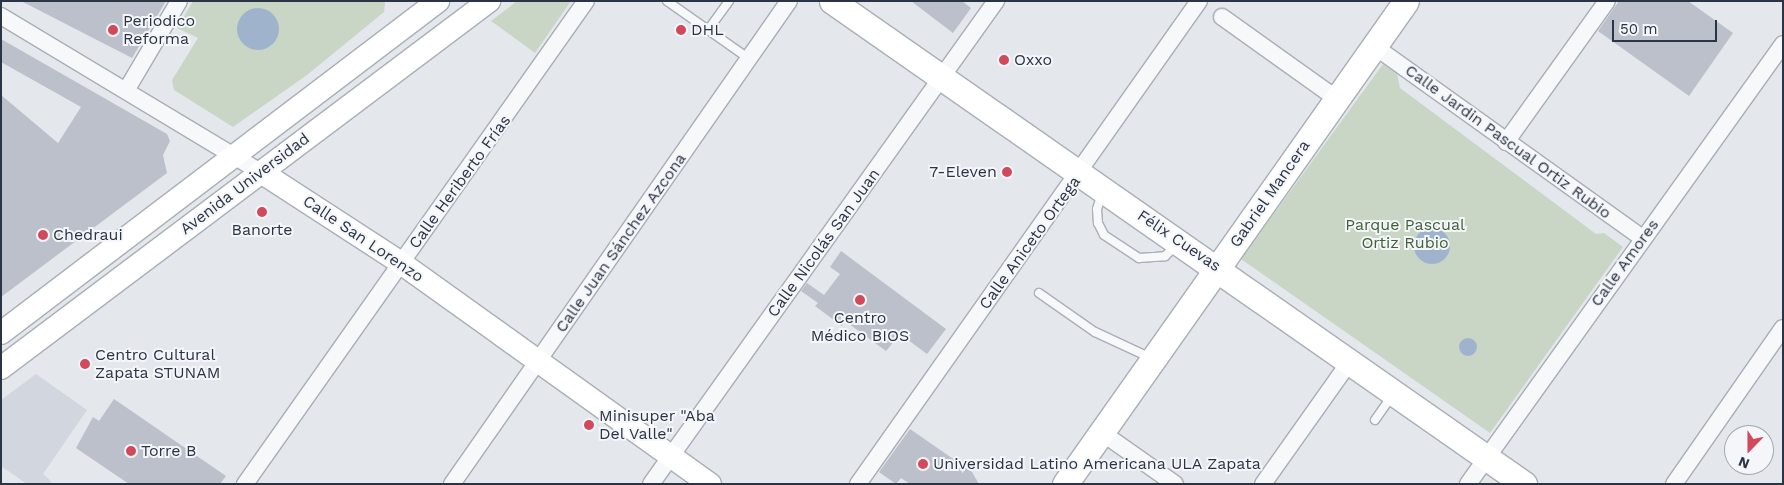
<!DOCTYPE html>
<html>
<head>
<meta charset="utf-8">
<style>
  body { margin:0 }
  #map { position:relative; width:1784px; height:485px; overflow:hidden; background:#e4e7ec; font-family:"Work Sans",sans-serif }
  div>[style] { position:absolute }
  [style*='--x'] { left:calc(var(--x)*1px); top:calc(var(--y)*1px); width:calc(var(--w)*1px); rotate:calc(var(--a)*1deg) }
  .built>* { inset:0; background:#d2d6de }
  .green>* { inset:0; background:#c9d6c5 }
  .water>* { inset:0; background:#9fb4cc }
  .round { border-radius:50% }
  .building>* { inset:0; background:#bbc0ca }
  .roads { filter:drop-shadow(1px 0 #a9aeb7) drop-shadow(-1px 0 #a9aeb7) drop-shadow(0 1px #a9aeb7) drop-shadow(0 -1px #a9aeb7) }
  .lane>* { height:8px; margin:-4px; padding:0 4px; transform-origin:4px; border-radius:4px; background:#f7f8fa }
  .street>* { height:16px; margin:-8px; padding:0 8px; transform-origin:8px; border-radius:8px; background:#f7f8fa }
  .secondary>* { height:22px; margin:-11px; padding:0 11px; transform-origin:11px; border-radius:11px; background:#fff }
  .primary>* { height:25px; margin:-12.5px; padding:0 12.5px; transform-origin:12.5px; border-radius:12.5px; background:#fff }
  .dots>* { width:14px; height:14px; translate:-50% -50%; box-sizing:border-box; border:2px solid #f4f6f9; border-radius:50% }
  span { translate:-50% -50%; white-space:nowrap; text-align:center; line-height:1.15; -webkit-text-stroke:4px #f4f6f9; paint-order:stroke }
  .poi-label { font-size:16px; color:#2b3445 }
  .left { translate:0 -50%; text-align:left }
  .right { translate:-100% -50%; text-align:right }
  .street-label { font-size:16px; color:#2b3445 }
  .park-label { font-size:16px; color:#3f6138 }
  .frame { position:absolute; inset:0; border:2px solid #2b3445; pointer-events:none }
  .north { position:absolute; left:1724px; top:425px; width:50px; height:50px; box-sizing:border-box; background:#f4f6f9; border:1px solid #a4a8b1; border-radius:50%; rotate:202deg; font-size:14px; font-weight:700; line-height:20px; text-align:center; color:#2b3445 }
  .north::after { content:''; display:block; margin:auto; width:18px; height:22px; background:#d1495b; clip-path:polygon(50% 0,100% 100%,50% 72%,0 100%) }
  .scale { position:absolute; left:1612px; top:20px; width:105px; height:22px; box-sizing:border-box; border:2px solid #2b3445; border-top:0; padding-left:6px; font-size:15px; line-height:18px; white-space:nowrap; color:#2b3445; -webkit-text-stroke:4px #f4f6f9; paint-order:stroke }
</style>
</head>
<body>
<div id="map">
  <div class="built">
    <div style="clip-path:polygon(36px 374px,87px 410px,43px 474px,51px 481px,49px 484px,27px 484px,1px 466px,1px 400px)"></div>
  </div>
  <div class="green">
    <div style="clip-path:polygon(193px 1px,384px 1px,385px 3px,384px 12px,307px 75px,233px 127px,174px 90px,172px 80px,198px 38px,177px 28px)"></div>
    <div style="clip-path:polygon(517px 1px,571px 1px,535px 53px,491px 21px)"></div>
    <div style="clip-path:polygon(1383px 64px,1397px 74px,1400px 88px,1596px 234px,1604px 233px,1623px 247px,1490px 433px,1241px 259px)"></div>
  </div>
  <div class="water">
    <div class="round" style="left:237px;top:8px;width:42px;height:42px"></div>
    <div class="round" style="left:1414px;top:228px;width:36px;height:36px"></div>
    <div class="round" style="left:1459px;top:338px;width:18px;height:18px"></div>
  </div>
  <div class="building">
    <div style="clip-path:polygon(21px 1px,166px 1px,132px 58px)"></div>
    <div style="clip-path:polygon(911px 1px,962px 1px,971px 8px,953px 33px)"></div>
    <div style="clip-path:polygon(1619px 1px,1688px 1px,1733px 33px,1689px 96px,1598px 31px)"></div>
    <div style="clip-path:polygon(1px 39px,167px 134px,170px 141px,163px 155px,167px 173px,1px 297px,1px 95px,58px 143px,81px 107px,1px 62px)"></div>
    <div style="clip-path:polygon(841px 251px,946px 329px,927px 354px,900px 334px,886px 351px,845px 321px,842px 326px,815px 306px,818px 303px,801px 291px,807px 283px,824px 295px,840px 274px,830px 267px)"></div>
    <div style="clip-path:polygon(114px 399px,226px 476px,220px 484px,129px 484px,76px 448px,93px 417px,99px 421px)"></div>
    <div style="clip-path:polygon(910px 429px,972px 472px,979px 484px,910px 484px,901px 478px,896px 484px,879px 472px)"></div>
  </div>
  <div class="roads">
    <div class="lane">
      <div style="--x:667;--y:1;--w:99;--a:35.1"></div>
      <div style="--x:708;--y:30;--w:36;--a:-54"></div>
      <div style="--x:1102;--y:193;--w:17;--a:107"></div>
      <div style="--x:1097;--y:209;--w:14;--a:86"></div>
      <div style="--x:1098;--y:223;--w:13;--a:63"></div>
      <div style="--x:1104;--y:235;--w:42;--a:33.3"></div>
      <div style="--x:1139;--y:258;--w:26;--a:-4"></div>
      <div style="--x:1165;--y:256;--w:16;--a:-43"></div>
      <div style="--x:1039;--y:293;--w:68;--a:34.9"></div>
      <div style="--x:1095;--y:332;--w:62;--a:24.9"></div>
      <div style="--x:1375;--y:420;--w:29;--a:-55"></div>
    </div>
    <div class="street">
      <div style="--x:1;--y:16;--w:303;--a:31"></div>
      <div style="--x:1222;--y:17;--w:141;--a:35.5"></div>
      <div style="--x:1374;--y:46;--w:330;--a:35.6"></div>
      <div style="--x:127;--y:89;--w:102;--a:-59.4"></div>
      <div style="--x:1506;--y:142;--w:173;--a:-54.4"></div>
      <div style="--x:1101;--y:432;--w:90;--a:35.1"></div>
      <div style="--x:245;--y:484;--w:591;--a:-54.78"></div>
      <div style="--x:452;--y:484;--w:589;--a:-55.1"></div>
      <div style="--x:651;--y:484;--w:594;--a:-54.46"></div>
      <div style="--x:858;--y:484;--w:591;--a:-54.78"></div>
      <div style="--x:1263;--y:484;--w:151;--a:-54.7"></div>
      <div style="--x:1468;--y:484;--w:541;--a:-54.4"></div>
      <div style="--x:1674;--y:484;--w:190;--a:-55.1"></div>
    </div>
    <div class="secondary">
      <div style="--x:261;--y:172;--w:167;--a:33"></div>
      <div style="--x:401;--y:263;--w:380;--a:35.6"></div>
      <div style="--x:1;--y:333;--w:549;--a:-37.22"></div>
      <div style="--x:1;--y:368;--w:611;--a:-36.94"></div>
    </div>
    <div class="primary">
      <div style="--x:832;--y:1;--w:844;--a:34.91"></div>
      <div style="--x:1065;--y:484;--w:591;--a:-54.78"></div>
    </div>
  </div>
  <div class="dots">
    <div style="left:113px;top:30px;background:#d1495b"></div>
    <div style="left:681px;top:30px;background:#d1495b"></div>
    <div style="left:1004px;top:60px;background:#d1495b"></div>
    <div style="left:1007px;top:172px;background:#d1495b"></div>
    <div style="left:262px;top:212px;background:#d1495b"></div>
    <div style="left:43px;top:235px;background:#d1495b"></div>
    <div style="left:860px;top:300px;background:#d1495b"></div>
    <div style="left:85px;top:364px;background:#d1495b"></div>
    <div style="left:589px;top:425px;background:#d1495b"></div>
    <div style="left:131px;top:451px;background:#d1495b"></div>
    <div style="left:923px;top:464px;background:#d1495b"></div>
  </div>
  <div class="poi-label">
    <span class="left" style="left:123px;top:30px">Periodico<br>Reforma</span>
    <span class="left" style="left:691px;top:30px">DHL</span>
    <span class="left" style="left:1014px;top:60px">Oxxo</span>
    <span class="right" style="left:997px;top:172px">7-Eleven</span>
    <span style="left:262px;top:230px">Banorte</span>
    <span class="left" style="left:53px;top:235px">Chedraui</span>
    <span style="left:860px;top:327px">Centro<br>Médico BIOS</span>
    <span class="left" style="left:95px;top:364px">Centro Cultural<br>Zapata STUNAM</span>
    <span class="left" style="left:599px;top:425px">Minisuper "Aba<br>Del Valle"</span>
    <span class="left" style="left:141px;top:451px">Torre B</span>
    <span class="left" style="left:933px;top:464px">Universidad Latino Americana ULA Zapata</span>
  </div>
  <div class="street-label">
    <span style="left:1508px;top:142px;rotate:36deg">Calle Jardin Pascual Ortiz Rubio</span>
    <span style="left:460px;top:182px;rotate:-54deg">Calle Heriberto Frías</span>
    <span style="left:245px;top:184px;rotate:-37deg">Avenida Universidad</span>
    <span style="left:1270px;top:194px;rotate:-55deg">Gabriel Mancera</span>
    <span style="left:363px;top:239px;rotate:34deg">Calle San Lorenzo</span>
    <span style="left:1179px;top:241px;rotate:34deg">Félix Cuevas</span>
    <span style="left:621px;top:243px;rotate:-55deg">Calle Juan Sánchez Azcona</span>
    <span style="left:824px;top:243px;rotate:-54deg">Calle Nicolás San Juan</span>
    <span style="left:1030px;top:243px;rotate:-54deg">Calle Aniceto Ortega</span>
    <span style="left:1625px;top:263px;rotate:-54deg">Calle Amores</span>
  </div>
  <div class="park-label">
    <span style="left:1405px;top:234px">Parque Pascual<br>Ortiz Rubio</span>
  </div>
  <div class="frame"></div>
  <div class="north">N</div>
  <div class="scale">50 m</div>
</div>
</body>
</html>
